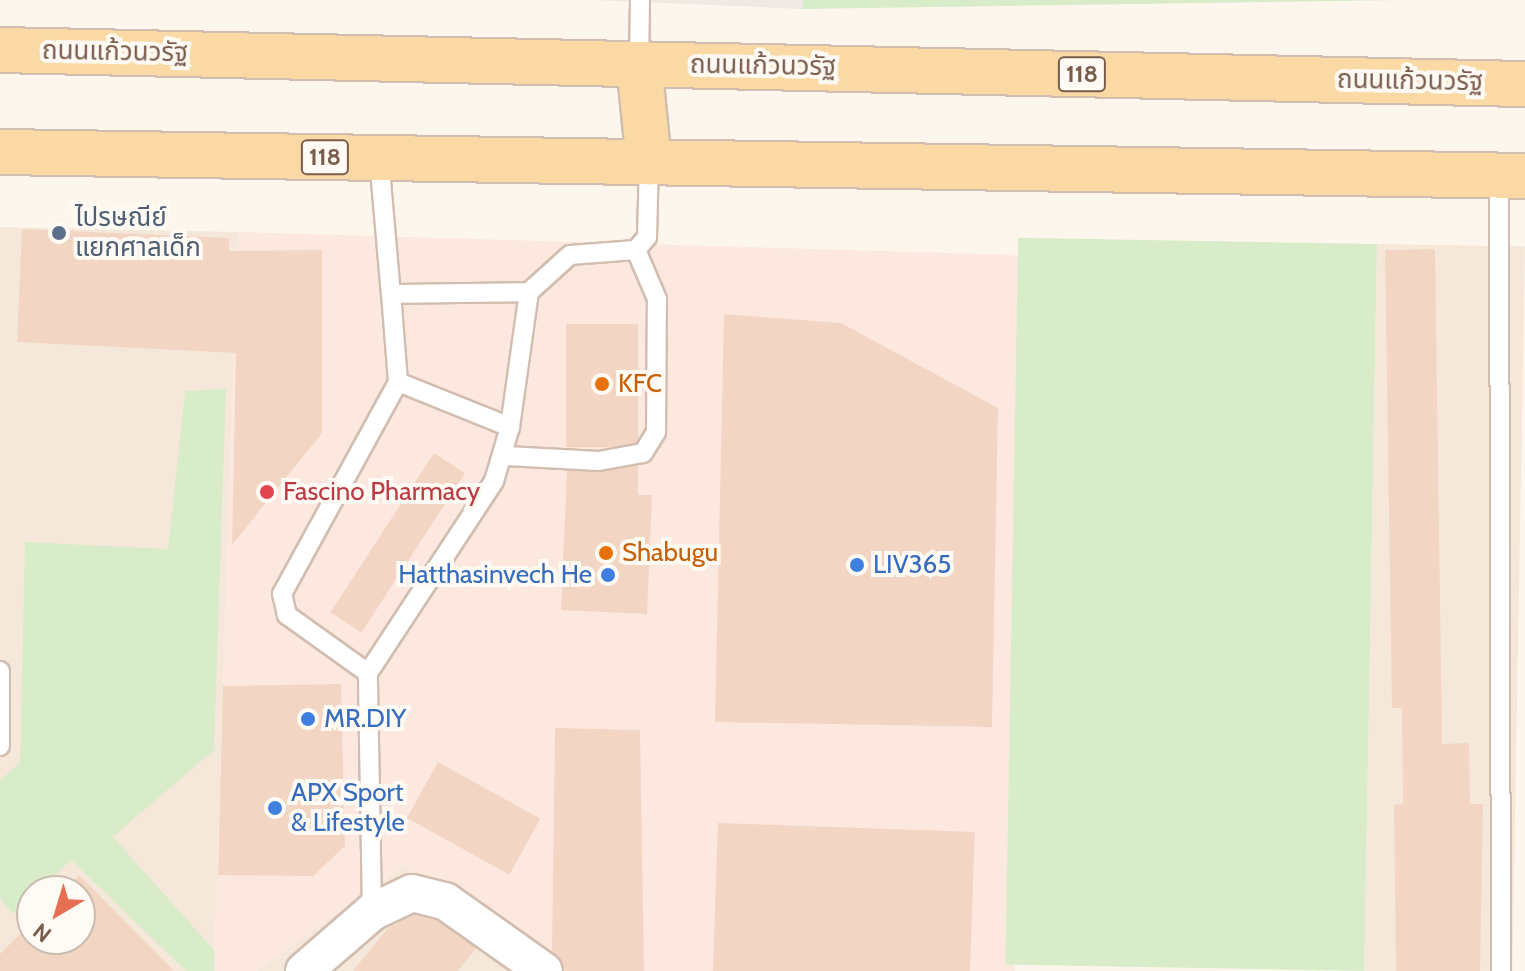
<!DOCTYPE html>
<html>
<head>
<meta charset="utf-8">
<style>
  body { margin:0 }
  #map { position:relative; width:1525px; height:971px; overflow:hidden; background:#fdf6ec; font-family:Cabin,"Noto Sans Thai",sans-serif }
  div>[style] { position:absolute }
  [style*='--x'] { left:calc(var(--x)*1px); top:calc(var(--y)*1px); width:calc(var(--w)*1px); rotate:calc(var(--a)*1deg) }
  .residential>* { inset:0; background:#f5e8da; transform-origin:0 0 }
  .commercial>* { inset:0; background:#fde8e0 }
  .industrial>* { inset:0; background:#efe9e4 }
  .green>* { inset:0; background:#d8ecc9; transform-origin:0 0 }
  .building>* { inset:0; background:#f3d5c3; transform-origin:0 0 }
  .roads { filter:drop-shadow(2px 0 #d1beb0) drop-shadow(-2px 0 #d1beb0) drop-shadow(0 2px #d1beb0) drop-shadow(0 -2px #d1beb0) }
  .lane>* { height:18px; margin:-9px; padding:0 9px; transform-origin:9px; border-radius:9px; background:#fff }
  .street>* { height:36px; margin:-18px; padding:0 18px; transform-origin:18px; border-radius:18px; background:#fff }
  .primary>* { height:44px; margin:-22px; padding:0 22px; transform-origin:22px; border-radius:22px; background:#fbd9a5 }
  .dots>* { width:22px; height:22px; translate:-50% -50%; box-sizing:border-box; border:4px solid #fffaf3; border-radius:50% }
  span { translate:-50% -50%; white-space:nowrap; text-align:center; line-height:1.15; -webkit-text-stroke:8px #fffaf3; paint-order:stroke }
  .shield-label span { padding:2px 6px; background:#fffaf3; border:2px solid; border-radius:6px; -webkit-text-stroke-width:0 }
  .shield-label { font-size:24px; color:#7a5c4d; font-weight:700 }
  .street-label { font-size:26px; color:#7a5c4d }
  .service-label { font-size:26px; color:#4e5e75 }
  .left { translate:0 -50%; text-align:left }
  .food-label { font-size:26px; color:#c56008 }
  .health-label { font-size:26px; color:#be3a42 }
  .shop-label { font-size:26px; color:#366cbe }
  .right { translate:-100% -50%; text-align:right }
  .north { position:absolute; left:16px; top:875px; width:80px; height:80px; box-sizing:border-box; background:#fffaf3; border:2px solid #cabbb1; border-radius:50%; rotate:218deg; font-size:22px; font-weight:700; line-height:32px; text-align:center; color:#7a5c4d }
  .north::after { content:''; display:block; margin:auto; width:28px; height:36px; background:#e76f51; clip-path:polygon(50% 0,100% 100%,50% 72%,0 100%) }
</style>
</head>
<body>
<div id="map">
  <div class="residential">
    <div style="clip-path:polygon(evenodd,0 227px,238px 232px,214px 971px,0 971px,0 227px,32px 891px,80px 891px,80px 939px,32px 939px,32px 891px)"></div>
    <div style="left:1377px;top:244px;width:148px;height:727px;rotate:1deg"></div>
    <div style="clip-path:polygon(405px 865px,562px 971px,256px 971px)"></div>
  </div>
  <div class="commercial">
    <div style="clip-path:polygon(238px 232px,1018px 255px,1015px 971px,561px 971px,405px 865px,256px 971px,214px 971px)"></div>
  </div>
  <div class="industrial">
    <div style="clip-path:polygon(593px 0,803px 0,802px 9px)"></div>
  </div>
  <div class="green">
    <div style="clip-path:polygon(803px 0,1400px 0,802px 9px)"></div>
    <div style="left:1377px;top:244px;width:727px;height:359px;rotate:91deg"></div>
    <div style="clip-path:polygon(226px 389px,214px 750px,113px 837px,215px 951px,214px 971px,186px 971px,71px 860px,13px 914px,0 898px,0 781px,20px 762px,25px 542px,168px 549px,185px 391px)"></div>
  </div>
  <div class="building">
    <div style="clip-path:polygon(22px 229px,229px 238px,229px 251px,322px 250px,322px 433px,232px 545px,236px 353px,17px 342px)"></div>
    <div style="clip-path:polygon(1435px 249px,1442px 744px,1469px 743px,1470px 804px,1483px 804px,1480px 971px,1396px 971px,1394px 805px,1403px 804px,1402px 708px,1392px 708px,1385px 250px)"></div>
    <div style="clip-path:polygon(724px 314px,841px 323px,998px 408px,992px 727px,715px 722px)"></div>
    <div style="left:566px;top:324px;width:72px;height:123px"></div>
    <div style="left:434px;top:453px;width:37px;height:190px;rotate:33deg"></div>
    <div style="clip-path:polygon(638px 466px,638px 495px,652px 495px,647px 614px,561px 610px,567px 471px)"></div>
    <div style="clip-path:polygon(341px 684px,345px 846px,313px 876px,218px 875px,223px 686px)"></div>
    <div style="clip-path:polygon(555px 728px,640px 730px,644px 971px,565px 971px,552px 951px)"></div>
    <div style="left:438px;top:762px;width:117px;height:64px;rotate:29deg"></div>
    <div style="left:718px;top:823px;width:257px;height:148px;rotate:2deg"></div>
    <div style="clip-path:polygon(79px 875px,174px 971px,0 971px,0 954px,32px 922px,32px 939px,80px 939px,80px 891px,63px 891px)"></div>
    <div style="clip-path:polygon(414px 915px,436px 920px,476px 948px,458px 971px,353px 971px,388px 928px)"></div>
  </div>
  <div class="roads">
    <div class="lane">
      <div style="--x:639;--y:64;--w:64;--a:-89.1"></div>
      <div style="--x:379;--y:158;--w:137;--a:85"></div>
      <div style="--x:1499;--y:176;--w:795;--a:89.86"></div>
      <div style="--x:398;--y:382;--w:121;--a:21.9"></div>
      <div style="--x:510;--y:427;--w:136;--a:-82"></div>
      <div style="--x:529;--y:292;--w:55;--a:-42.1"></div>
      <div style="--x:570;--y:255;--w:66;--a:-4.3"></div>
      <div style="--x:636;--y:250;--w:17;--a:-50"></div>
      <div style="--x:647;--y:237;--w:75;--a:-88.5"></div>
      <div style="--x:507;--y:456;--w:92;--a:3.1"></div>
      <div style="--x:599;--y:461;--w:45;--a:-10.3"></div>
      <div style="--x:643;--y:453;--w:25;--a:-58"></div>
      <div style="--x:656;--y:432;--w:133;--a:-89.6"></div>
      <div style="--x:657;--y:299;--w:53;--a:-113.2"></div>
      <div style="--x:0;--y:671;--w:75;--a:90"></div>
      <div style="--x:368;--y:673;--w:100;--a:-144.4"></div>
      <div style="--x:287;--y:615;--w:22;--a:-103"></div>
      <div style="--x:282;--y:594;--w:242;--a:-61.3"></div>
      <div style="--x:398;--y:382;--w:88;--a:-94.5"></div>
      <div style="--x:391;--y:294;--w:138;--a:-0.8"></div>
      <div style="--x:372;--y:912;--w:239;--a:-91"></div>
      <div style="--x:368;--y:673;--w:230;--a:-56.7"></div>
      <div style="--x:494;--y:481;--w:56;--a:-73.5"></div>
    </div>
    <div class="street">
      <div style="--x:304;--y:971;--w:90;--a:-40.9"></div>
      <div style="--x:372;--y:912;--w:44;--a:-25.4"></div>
      <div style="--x:412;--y:893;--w:34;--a:14"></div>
      <div style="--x:445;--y:901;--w:121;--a:35.3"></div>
    </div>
    <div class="primary">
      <div style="--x:0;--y:50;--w:1525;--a:1.28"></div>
      <div style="--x:639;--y:64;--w:99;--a:84.2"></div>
      <div style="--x:0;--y:152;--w:1525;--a:0.9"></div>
    </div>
  </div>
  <div class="dots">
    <div style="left:59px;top:233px;background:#5c6f8a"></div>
    <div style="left:602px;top:384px;background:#e8710a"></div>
    <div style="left:267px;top:492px;background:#e0444e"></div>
    <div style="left:606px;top:553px;background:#e8710a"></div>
    <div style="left:857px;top:565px;background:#3f7fe0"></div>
    <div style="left:608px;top:575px;background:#3f7fe0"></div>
    <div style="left:308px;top:719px;background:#3f7fe0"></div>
    <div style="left:275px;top:808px;background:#3f7fe0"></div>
  </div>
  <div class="shield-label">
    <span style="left:1082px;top:74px">118</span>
    <span style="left:325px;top:157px">118</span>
  </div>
  <div class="street-label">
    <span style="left:115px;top:52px;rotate:1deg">ถนนแก้วนวรัฐ</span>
    <span style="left:763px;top:66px;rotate:1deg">ถนนแก้วนวรัฐ</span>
    <span style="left:1410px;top:81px;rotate:1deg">ถนนแก้วนวรัฐ</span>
  </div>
  <div class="service-label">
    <span class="left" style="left:75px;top:233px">ไปรษณีย์<br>แยกศาลเด็ก</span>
  </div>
  <div class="food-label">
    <span class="left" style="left:618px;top:384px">KFC</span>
    <span class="left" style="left:622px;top:553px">Shabugu</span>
  </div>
  <div class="health-label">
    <span class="left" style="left:283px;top:492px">Fascino Pharmacy</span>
  </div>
  <div class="shop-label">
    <span class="left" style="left:873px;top:565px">LIV365</span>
    <span class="right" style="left:592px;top:575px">Hatthasinvech He</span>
    <span class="left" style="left:324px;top:719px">MR.DIY</span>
    <span class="left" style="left:291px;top:808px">APX Sport<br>&amp; Lifestyle</span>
  </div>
  <div class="north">N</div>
</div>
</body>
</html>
